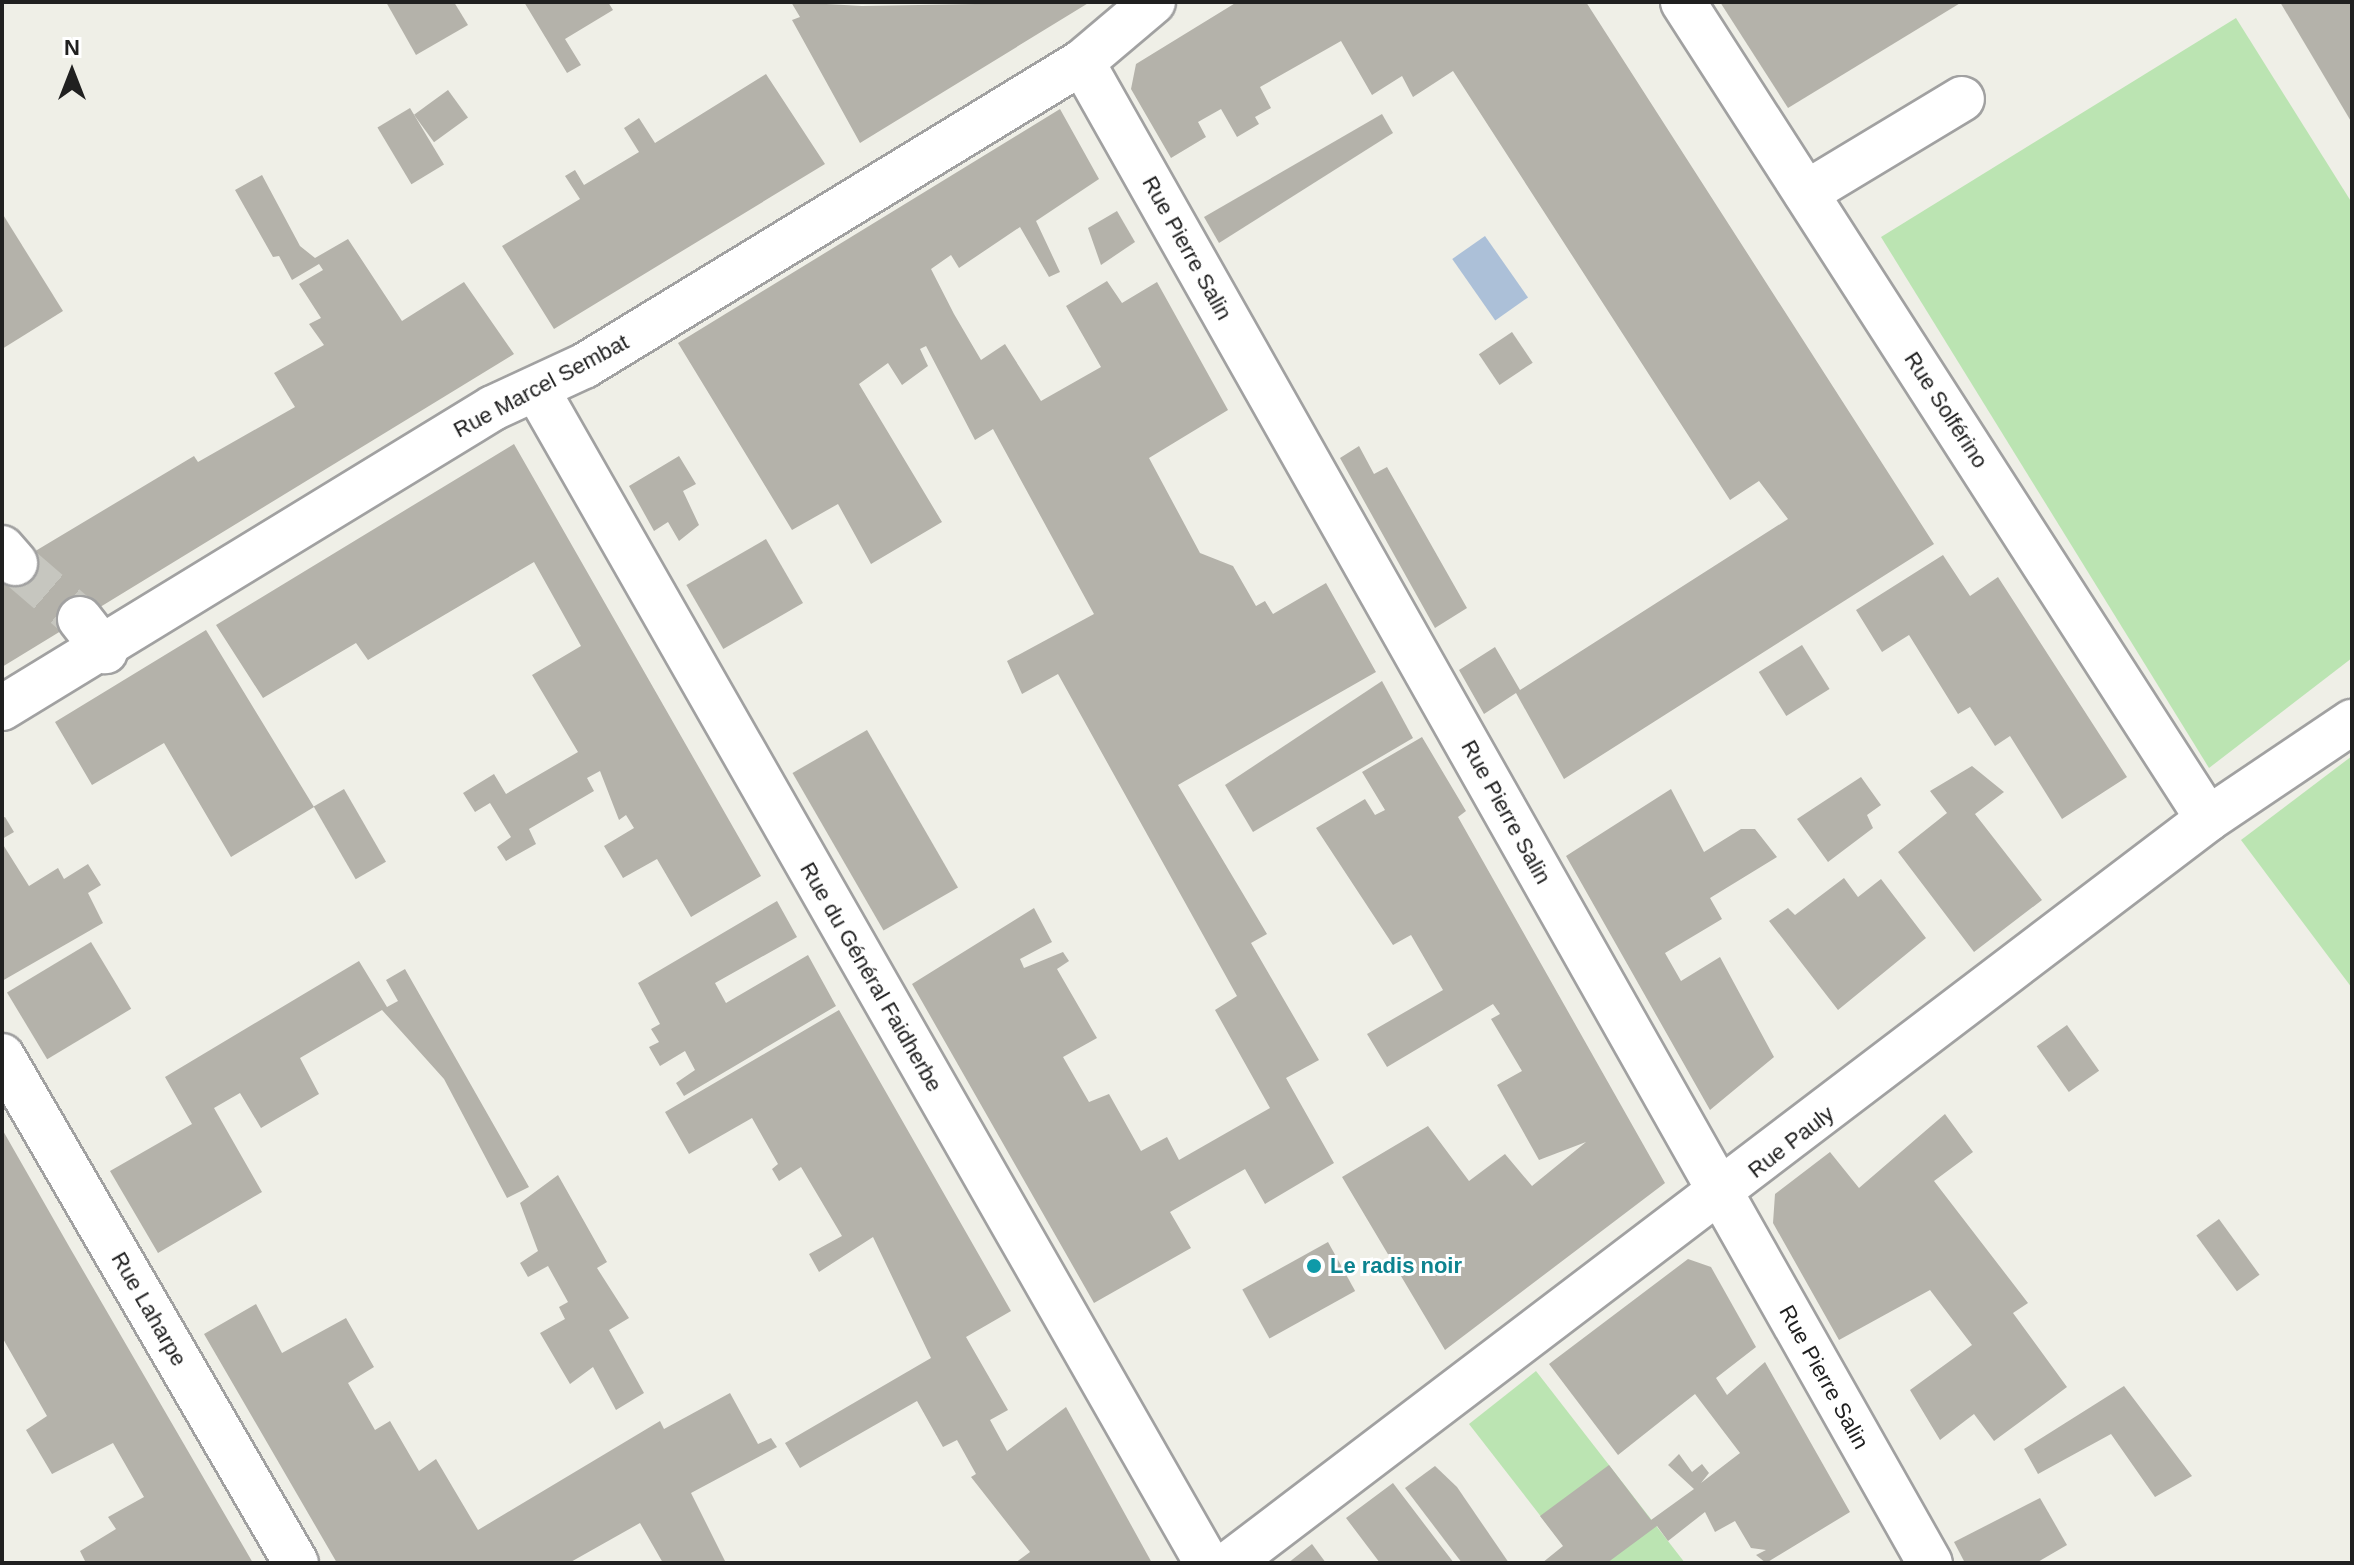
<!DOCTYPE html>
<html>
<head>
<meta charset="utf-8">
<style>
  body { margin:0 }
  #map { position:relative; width:2354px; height:1565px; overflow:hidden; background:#efefe7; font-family:Arial,sans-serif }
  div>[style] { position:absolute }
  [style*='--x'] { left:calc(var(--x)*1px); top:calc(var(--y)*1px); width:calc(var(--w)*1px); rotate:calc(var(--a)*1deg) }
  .grass>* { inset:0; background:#bbe4b2 }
  .water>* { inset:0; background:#acc0d8; transform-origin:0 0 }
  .building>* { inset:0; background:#b4b2aa; transform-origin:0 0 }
  .minor-tunnel>* { height:44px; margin-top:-22px; transform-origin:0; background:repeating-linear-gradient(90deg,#c6c6bf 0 44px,transparent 0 66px) }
  .roads { filter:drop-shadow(2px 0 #a1a1a1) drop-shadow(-2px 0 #a1a1a1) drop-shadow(0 2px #a1a1a1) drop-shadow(0 -2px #a1a1a1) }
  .minor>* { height:44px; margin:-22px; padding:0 22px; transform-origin:22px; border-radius:22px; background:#fff }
  .dots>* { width:22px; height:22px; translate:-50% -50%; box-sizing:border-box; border:4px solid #fff; border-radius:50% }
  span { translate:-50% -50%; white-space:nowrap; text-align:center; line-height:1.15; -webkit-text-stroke:6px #fff; paint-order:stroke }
  .street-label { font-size:22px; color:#202020 }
  .culture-label { font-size:22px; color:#0d838f; font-weight:700 }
  .left { translate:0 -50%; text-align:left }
  .frame { position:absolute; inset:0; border:4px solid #202020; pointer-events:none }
  .north { position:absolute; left:32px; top:32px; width:80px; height:80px; -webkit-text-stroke:6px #fff; paint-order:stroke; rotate:0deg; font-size:22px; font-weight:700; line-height:32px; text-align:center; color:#202020 }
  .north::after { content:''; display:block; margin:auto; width:28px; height:36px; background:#202020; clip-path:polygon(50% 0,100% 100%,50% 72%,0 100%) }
</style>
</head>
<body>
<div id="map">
  <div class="grass">
    <div style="clip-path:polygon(2236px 18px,2352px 203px,2352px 658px,2209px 768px,1881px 237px)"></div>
    <div style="clip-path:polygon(2352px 756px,2352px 988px,2241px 840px)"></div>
    <div style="clip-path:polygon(1536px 1371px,1609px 1465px,1685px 1563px,1577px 1563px,1469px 1424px)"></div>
  </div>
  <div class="water">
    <div style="left:1485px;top:236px;width:75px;height:40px;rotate:55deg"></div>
  </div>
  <div class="building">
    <div style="clip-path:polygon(386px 2px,454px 2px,468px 25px,416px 55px)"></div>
    <div style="clip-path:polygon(524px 2px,608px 2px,613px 10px,565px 39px,581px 65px,567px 73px)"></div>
    <div style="clip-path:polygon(791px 2px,862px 6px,1090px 2px,860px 143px,792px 20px,800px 17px)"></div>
    <div style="clip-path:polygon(1237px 2px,1586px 2px,1934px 544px,1564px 779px,1516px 693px,1484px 714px,1459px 670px,1495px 647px,1520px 690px,1788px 519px,1759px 481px,1730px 500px,1453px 71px,1413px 97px,1402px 76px,1372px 95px,1341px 41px,1260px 87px,1271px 108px,1255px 117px,1259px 124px,1237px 137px,1221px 109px,1198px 122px,1206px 137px,1171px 158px,1131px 89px,1136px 64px)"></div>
    <div style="clip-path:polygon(1720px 2px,1962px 2px,1788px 108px)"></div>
    <div style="clip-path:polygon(2280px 2px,2352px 2px,2352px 123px)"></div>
    <div style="clip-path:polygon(766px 74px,825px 164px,554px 329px,502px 246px,580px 199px,565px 176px,575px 170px,584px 185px,639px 152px,624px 128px,639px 118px,655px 143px)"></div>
    <div style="left:448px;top:90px;width:34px;height:42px;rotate:54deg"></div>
    <div style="left:410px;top:108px;width:66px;height:38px;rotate:59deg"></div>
    <div style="clip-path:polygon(1060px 109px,1099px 179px,1036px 221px,1060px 272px,1049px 277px,1020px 227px,959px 268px,951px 255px,931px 269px,954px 314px,981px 360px,1005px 344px,1041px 401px,1101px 367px,1066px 306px,1107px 281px,1122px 303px,1157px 282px,1228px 410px,1149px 458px,1200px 553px,1233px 566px,1256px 606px,1265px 601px,1273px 614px,1326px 583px,1376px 672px,1178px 785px,1267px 934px,1251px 943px,1319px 1060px,1286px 1078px,1334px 1163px,1265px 1204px,1245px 1169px,1170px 1212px,1191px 1248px,1094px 1303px,912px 984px,1034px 908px,1052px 942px,1020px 959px,1024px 968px,1063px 952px,1069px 961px,1057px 969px,1097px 1038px,1063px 1057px,1089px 1102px,1109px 1094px,1141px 1151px,1167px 1137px,1179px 1160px,1270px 1108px,1215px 1010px,1237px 996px,1058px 674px,1022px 694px,1007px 661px,1094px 614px,993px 429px,975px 440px,926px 346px,920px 349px,928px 366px,902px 385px,888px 363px,859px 384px,942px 522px,871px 564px,838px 504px,792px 530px,678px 343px)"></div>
    <div style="clip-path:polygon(1382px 114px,1393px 133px,1219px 243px,1204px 217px)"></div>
    <div style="clip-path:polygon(262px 175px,300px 246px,315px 258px,348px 239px,402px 321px,464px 282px,514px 354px,2px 667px,2px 571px,194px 456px,198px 462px,295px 407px,274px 373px,324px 345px,309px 324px,321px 318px,299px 284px,323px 270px,319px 264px,292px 280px,279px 256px,273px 257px,235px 190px)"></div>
    <div style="clip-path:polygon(1117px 211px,1135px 242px,1101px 265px,1088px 228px)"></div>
    <div style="clip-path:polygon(2px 213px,63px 311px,2px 349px)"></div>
    <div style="left:1512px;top:332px;width:37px;height:40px;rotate:56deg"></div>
    <div style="clip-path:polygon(514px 444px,761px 876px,691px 917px,657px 859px,623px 878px,604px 846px,634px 828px,626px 815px,619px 820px,600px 771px,587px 778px,594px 791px,529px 829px,536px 844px,506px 861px,497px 847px,511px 837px,490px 803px,475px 812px,463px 793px,494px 774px,506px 794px,578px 752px,532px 675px,581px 646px,534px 562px,368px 660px,356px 643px,263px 698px,216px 625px)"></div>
    <div style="clip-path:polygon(1359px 446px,1374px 474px,1387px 467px,1467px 608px,1435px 628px,1340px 458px)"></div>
    <div style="clip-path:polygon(679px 456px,696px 484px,683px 491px,699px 525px,679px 541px,668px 522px,654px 531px,629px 486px)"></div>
    <div style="left:766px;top:539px;width:74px;height:92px;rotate:60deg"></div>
    <div style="clip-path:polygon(1943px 555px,1970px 596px,1998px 577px,2127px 777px,2062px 819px,2010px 736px,1995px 746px,1970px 707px,1958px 714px,1909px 635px,1882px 652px,1856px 610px)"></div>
    <div style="clip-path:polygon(206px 630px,314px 807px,231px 857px,164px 743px,92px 785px,55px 722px)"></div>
    <div style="left:1802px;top:645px;width:52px;height:51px;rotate:58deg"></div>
    <div style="clip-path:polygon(1382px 681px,1413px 738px,1253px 832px,1225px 785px)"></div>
    <div style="left:867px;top:730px;width:182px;height:86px;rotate:60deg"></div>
    <div style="clip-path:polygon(1422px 737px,1466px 811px,1458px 817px,1665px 1183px,1445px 1350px,1342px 1177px,1428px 1126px,1469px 1181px,1505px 1154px,1532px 1186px,1586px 1142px,1539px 1160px,1497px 1085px,1522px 1071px,1491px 1019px,1500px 1014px,1493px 1004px,1387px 1067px,1367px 1034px,1443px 990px,1411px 935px,1393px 945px,1316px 828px,1365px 799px,1375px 815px,1385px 810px,1362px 772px)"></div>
    <div style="clip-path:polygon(1972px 766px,2004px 792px,1975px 814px,2042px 900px,1974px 952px,1898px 852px,1947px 813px,1930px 791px)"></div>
    <div style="clip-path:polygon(1861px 777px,1881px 805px,1867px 815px,1873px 828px,1828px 862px,1797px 819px)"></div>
    <div style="left:344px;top:789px;width:84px;height:35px;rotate:60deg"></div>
    <div style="clip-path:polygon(1671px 789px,1704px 852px,1741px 829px,1755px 829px,1777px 857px,1710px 898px,1722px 919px,1665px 953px,1681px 981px,1720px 957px,1774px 1057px,1710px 1110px,1566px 856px)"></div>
    <div style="clip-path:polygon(5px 817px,14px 832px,2px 839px,2px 818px)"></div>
    <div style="clip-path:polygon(2px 843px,29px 886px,58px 868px,64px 879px,88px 864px,101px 885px,88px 893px,103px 923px,2px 981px)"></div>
    <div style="clip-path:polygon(1844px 878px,1858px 897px,1881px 879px,1926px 938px,1838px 1010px,1769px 921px,1788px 908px,1795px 915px)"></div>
    <div style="clip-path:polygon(777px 901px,797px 937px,715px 983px,726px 1003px,808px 955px,836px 1006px,684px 1096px,676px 1083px,695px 1070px,685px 1051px,660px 1066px,649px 1047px,659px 1042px,651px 1029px,660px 1024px,638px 983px)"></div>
    <div style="left:91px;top:942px;width:78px;height:98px;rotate:59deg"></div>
    <div style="clip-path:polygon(359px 961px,387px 1007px,398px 1001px,386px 980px,405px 969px,529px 1187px,507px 1198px,444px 1079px,382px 1010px,300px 1058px,319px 1094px,261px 1128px,240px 1093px,214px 1108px,262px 1192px,158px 1253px,110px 1171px,192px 1124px,165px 1077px)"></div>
    <div style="clip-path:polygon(839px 1010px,1011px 1311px,966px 1337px,1008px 1410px,990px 1420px,1007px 1451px,1066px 1407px,1152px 1563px,1015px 1563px,1030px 1552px,971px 1477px,976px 1474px,957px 1440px,943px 1447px,917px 1401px,800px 1468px,785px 1443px,931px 1358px,873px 1237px,819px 1272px,809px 1254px,842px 1236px,801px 1167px,779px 1181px,772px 1169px,778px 1164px,752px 1118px,689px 1154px,665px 1112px)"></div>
    <div style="left:2067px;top:1025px;width:56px;height:37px;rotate:55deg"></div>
    <div style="clip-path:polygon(1945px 1114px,1973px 1152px,1934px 1181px,2028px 1303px,2013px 1313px,2067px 1387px,1994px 1441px,1974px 1414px,1940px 1440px,1910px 1390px,1972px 1345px,1930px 1290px,1839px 1340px,1773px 1223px,1775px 1194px,1830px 1152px,1859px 1188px)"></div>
    <div style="clip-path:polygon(2px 1129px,70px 1248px,253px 1563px,86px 1563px,80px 1551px,116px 1529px,108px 1517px,144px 1497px,113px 1443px,52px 1474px,26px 1430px,47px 1416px,2px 1337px)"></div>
    <div style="clip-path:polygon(558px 1175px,607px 1262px,597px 1268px,629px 1318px,609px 1330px,644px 1393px,616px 1410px,593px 1367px,570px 1384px,540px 1333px,565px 1319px,559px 1307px,568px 1302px,548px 1266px,528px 1277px,520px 1263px,538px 1251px,520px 1203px)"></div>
    <div style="left:2219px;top:1219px;width:69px;height:28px;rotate:54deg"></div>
    <div style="left:1328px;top:1242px;width:56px;height:98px;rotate:61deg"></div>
    <div style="clip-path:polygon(1688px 1259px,1711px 1267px,1756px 1347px,1716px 1378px,1727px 1395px,1765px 1362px,1850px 1512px,1766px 1563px,1756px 1555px,1766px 1550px,1751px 1548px,1735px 1521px,1715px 1532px,1705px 1512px,1668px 1541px,1657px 1526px,1607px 1563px,1542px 1563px,1563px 1546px,1540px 1516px,1609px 1465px,1651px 1520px,1694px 1489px,1668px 1465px,1679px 1454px,1692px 1472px,1702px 1464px,1709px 1473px,1701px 1483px,1740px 1453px,1695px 1394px,1618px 1455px,1549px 1364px)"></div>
    <div style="clip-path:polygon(256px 1304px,282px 1353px,346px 1318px,374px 1367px,348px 1383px,375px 1430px,390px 1421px,419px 1471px,436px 1459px,478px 1530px,660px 1421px,664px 1429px,730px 1393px,758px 1444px,771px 1438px,777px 1447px,691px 1493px,726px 1563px,663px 1563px,640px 1523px,569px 1563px,337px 1563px,204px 1334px)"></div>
    <div style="clip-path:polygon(2124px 1386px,2192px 1476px,2155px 1497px,2111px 1434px,2038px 1474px,2024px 1449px)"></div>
    <div style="clip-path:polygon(1435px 1466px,1457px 1487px,1509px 1563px,1462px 1563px,1405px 1488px)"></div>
    <div style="clip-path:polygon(1393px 1483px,1444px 1550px,1454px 1563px,1380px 1563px,1346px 1518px)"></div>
    <div style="clip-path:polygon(2040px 1498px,2067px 1545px,2036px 1563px,1965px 1563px,1954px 1542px)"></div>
    <div style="clip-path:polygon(1312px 1544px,1326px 1563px,1288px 1563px)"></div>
  </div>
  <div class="minor-tunnel">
    <div style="--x:15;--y:563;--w:86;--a:40.7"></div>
  </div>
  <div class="roads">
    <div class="minor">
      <div style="--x:1683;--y:2;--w:971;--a:57.28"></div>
      <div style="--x:1082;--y:62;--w:1724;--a:60.54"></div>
      <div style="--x:1806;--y:193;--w:182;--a:-31.1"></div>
      <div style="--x:537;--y:390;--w:1351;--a:60.27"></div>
      <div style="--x:2;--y:548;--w:20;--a:49"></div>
      <div style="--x:80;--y:619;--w:41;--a:52"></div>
      <div style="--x:2;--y:708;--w:575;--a:-31.42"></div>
      <div style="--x:493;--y:408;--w:100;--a:-24.8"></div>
      <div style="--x:584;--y:366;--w:583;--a:-31.4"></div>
      <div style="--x:1082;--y:62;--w:93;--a:-40.2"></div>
      <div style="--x:2;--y:1056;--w:586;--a:59.89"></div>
      <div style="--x:1230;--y:1563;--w:1229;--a:-37.26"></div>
      <div style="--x:2208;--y:819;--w:174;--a:-34"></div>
    </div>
  </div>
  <div class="dots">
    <div style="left:1314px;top:1266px;background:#0f9aa8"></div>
  </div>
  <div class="street-label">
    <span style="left:1187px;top:248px;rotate:61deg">Rue Pierre Salin</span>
    <span style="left:541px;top:386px;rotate:-28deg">Rue Marcel Sembat</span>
    <span style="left:1946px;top:410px;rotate:57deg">Rue Solférino</span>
    <span style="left:1506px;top:812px;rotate:61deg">Rue Pierre Salin</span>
    <span style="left:871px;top:977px;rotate:60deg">Rue du Général Faidherbe</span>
    <span style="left:1791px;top:1142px;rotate:-38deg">Rue Pauly</span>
    <span style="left:149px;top:1309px;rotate:60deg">Rue Laharpe</span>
    <span style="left:1824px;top:1377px;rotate:61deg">Rue Pierre Salin</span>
  </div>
  <div class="culture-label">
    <span class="left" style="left:1330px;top:1266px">Le radis noir</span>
  </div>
  <div class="frame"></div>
  <div class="north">N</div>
</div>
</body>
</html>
